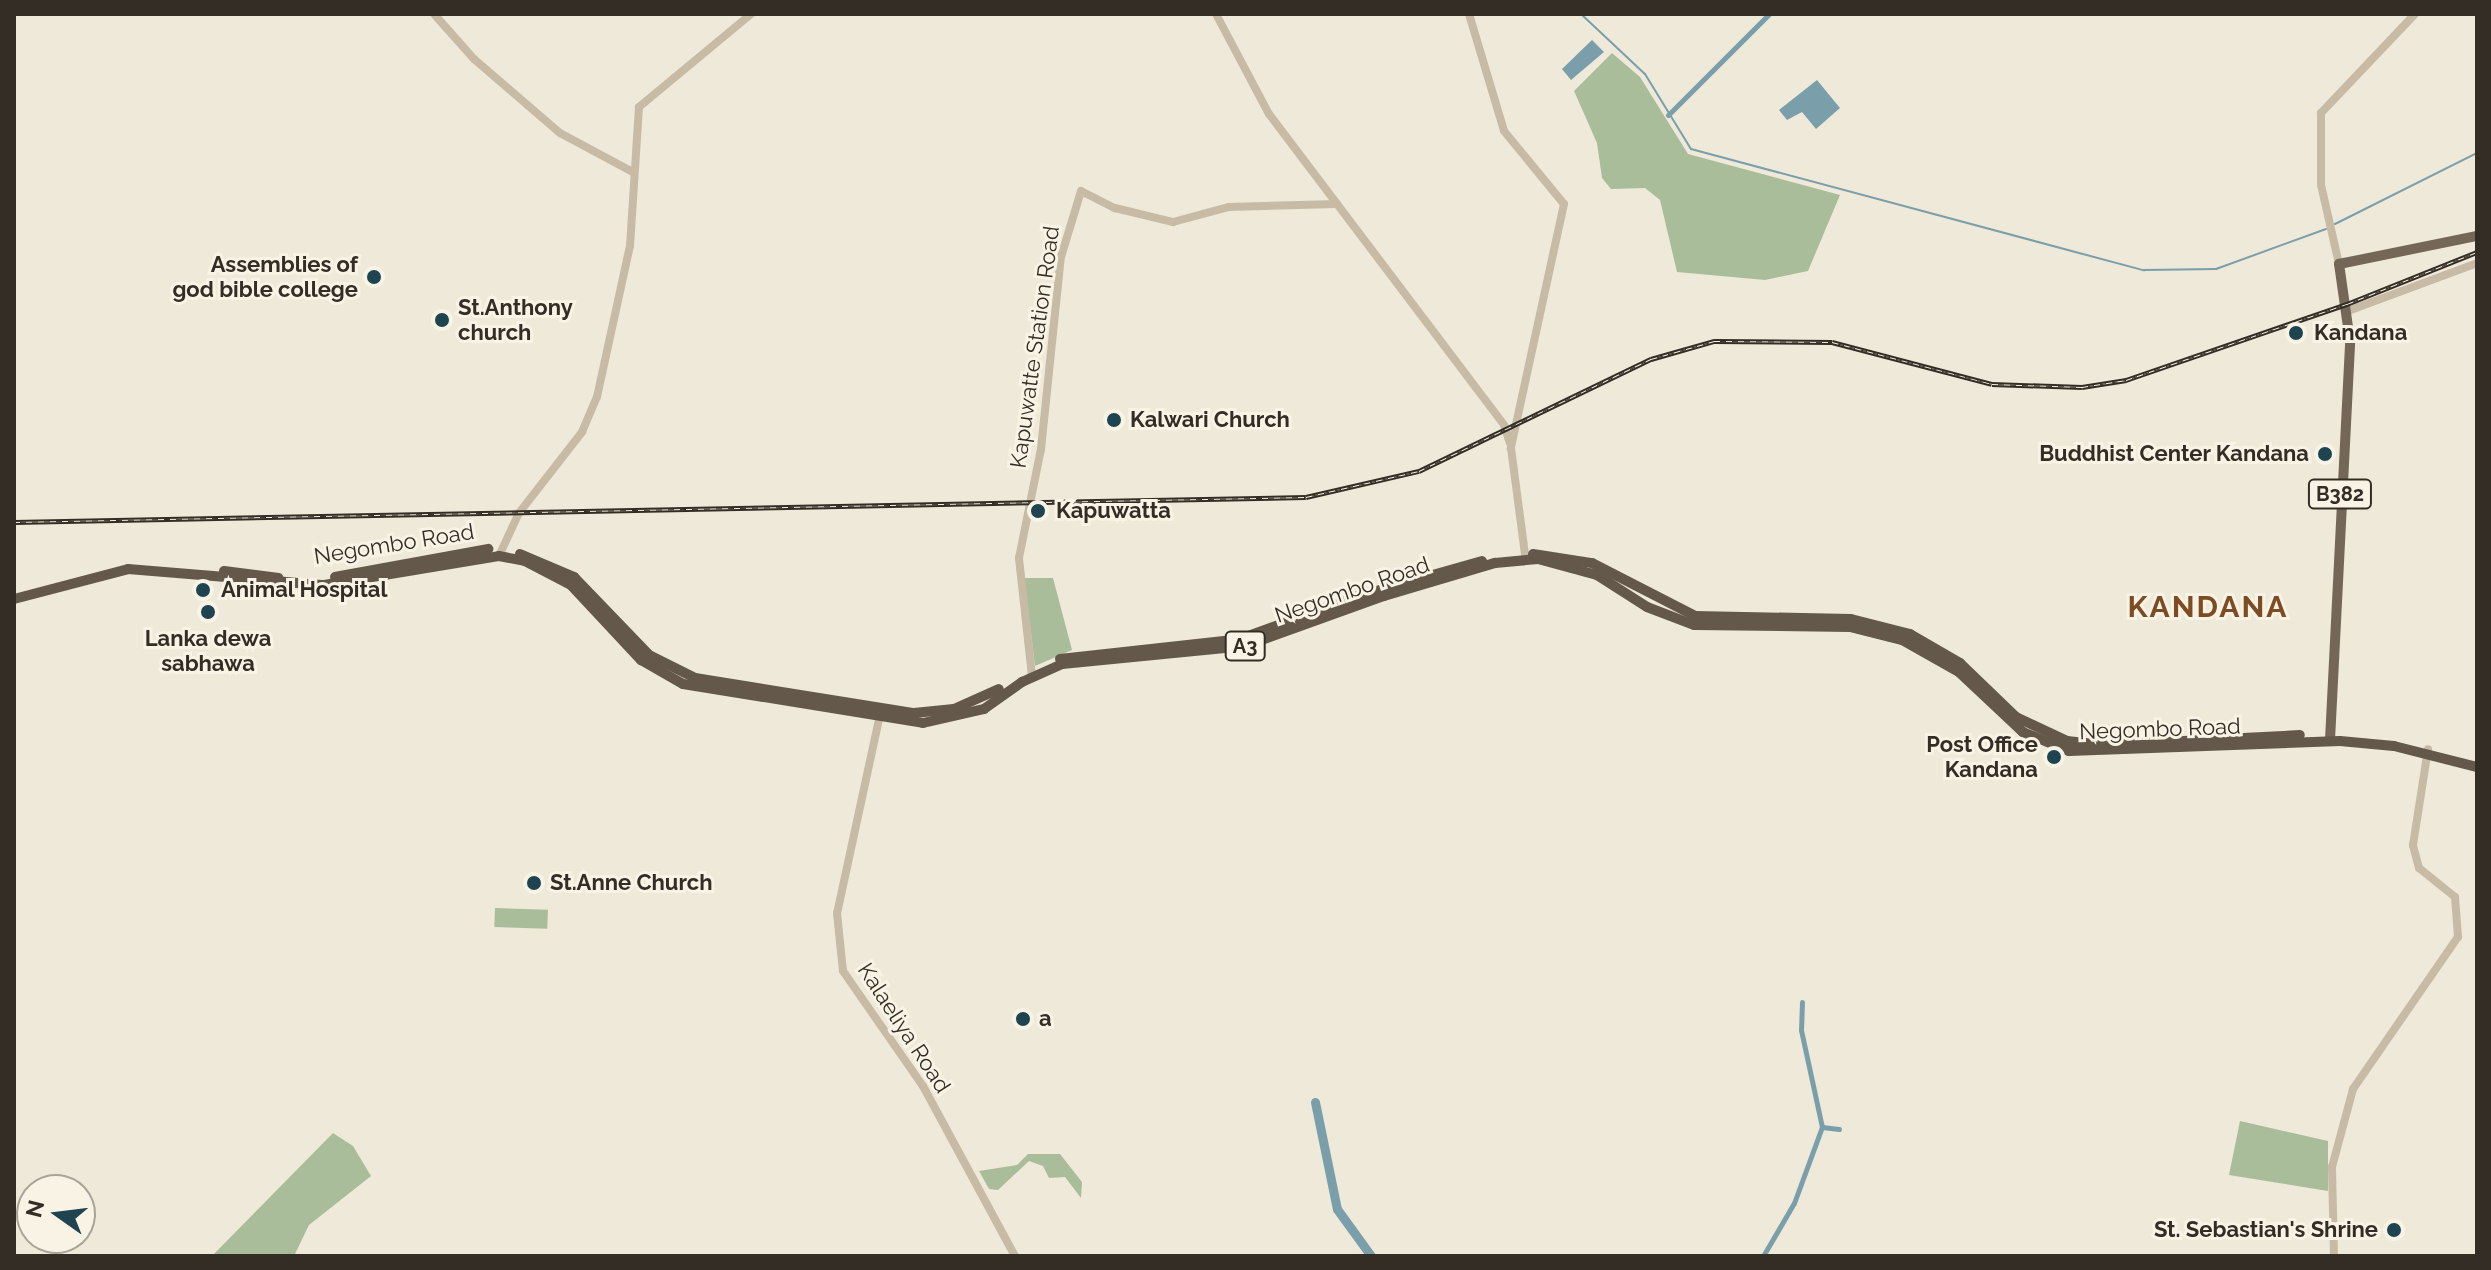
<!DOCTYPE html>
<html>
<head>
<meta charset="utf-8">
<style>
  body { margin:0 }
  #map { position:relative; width:2491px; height:1270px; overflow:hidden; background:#efe9d9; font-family:Raleway,sans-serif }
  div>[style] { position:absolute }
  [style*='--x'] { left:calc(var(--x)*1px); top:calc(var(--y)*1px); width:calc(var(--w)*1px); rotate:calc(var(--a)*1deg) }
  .green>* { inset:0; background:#aabd9a; transform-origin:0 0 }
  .water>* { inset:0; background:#7a9fab }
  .stream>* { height:2px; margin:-1px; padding:0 1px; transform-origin:1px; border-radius:1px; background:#7a9fab }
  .canal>* { height:5px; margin:-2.5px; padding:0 2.5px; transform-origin:2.5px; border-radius:2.5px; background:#7a9fab }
  .river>* { height:9px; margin:-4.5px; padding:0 4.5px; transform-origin:4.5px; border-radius:4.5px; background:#7a9fab }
  .tertiary>* { height:8px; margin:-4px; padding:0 4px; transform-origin:4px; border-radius:4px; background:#c7bba6 }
  .primary>* { height:10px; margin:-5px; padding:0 5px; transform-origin:5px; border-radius:5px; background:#746758 }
  .trunk>* { height:10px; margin:-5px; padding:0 5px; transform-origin:5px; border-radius:5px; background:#64584b }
  .rail>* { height:5px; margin-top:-2.5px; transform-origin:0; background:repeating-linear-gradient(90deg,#f8f3e5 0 6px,#332d26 0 12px); box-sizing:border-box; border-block:2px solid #332d26 }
  .dots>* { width:22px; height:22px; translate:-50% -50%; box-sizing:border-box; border:4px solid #f8f3e5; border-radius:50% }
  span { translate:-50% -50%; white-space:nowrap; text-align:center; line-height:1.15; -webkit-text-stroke:6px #f8f3e5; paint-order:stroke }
  .shield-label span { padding:2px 6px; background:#f8f3e5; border:2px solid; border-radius:6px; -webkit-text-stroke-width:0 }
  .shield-label { font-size:20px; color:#332d26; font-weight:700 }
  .poi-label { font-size:22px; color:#332d26; font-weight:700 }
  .right { translate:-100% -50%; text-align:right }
  .left { translate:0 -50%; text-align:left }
  .street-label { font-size:22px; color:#332d26 }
  .district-label { font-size:30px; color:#7d4c24; font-weight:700; letter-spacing:2px }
  .frame { position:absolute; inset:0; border:16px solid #332d26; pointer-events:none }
  .north { position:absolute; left:16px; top:1174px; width:80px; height:80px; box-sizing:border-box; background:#f8f3e5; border:2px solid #a9a499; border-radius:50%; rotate:284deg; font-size:22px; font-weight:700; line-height:32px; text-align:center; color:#332d26 }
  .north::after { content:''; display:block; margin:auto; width:28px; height:36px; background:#1e4452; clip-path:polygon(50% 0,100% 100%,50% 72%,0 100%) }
</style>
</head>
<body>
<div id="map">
  <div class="green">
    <div style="clip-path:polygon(1612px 53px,1640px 77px,1688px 154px,1840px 195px,1808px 271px,1765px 280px,1677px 272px,1660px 200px,1645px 188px,1611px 189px,1602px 178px,1597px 143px,1574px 91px)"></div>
    <div style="clip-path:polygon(1024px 578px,1053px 578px,1072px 650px,1035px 666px)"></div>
    <div style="left:495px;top:908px;width:53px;height:19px;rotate:2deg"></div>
    <div style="clip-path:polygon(2240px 1121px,2328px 1141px,2328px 1191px,2229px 1175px)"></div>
    <div style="clip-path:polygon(333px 1133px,353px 1146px,371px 1176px,309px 1225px,294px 1256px,212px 1256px)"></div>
    <div style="clip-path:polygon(1028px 1154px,1060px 1154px,1082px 1182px,1081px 1198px,1065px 1177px,1049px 1178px,1043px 1166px,1029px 1161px,998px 1190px,989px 1189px,979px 1171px,1017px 1165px)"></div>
  </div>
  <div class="water">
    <div style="clip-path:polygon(1592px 40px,1604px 52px,1571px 80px,1562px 69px)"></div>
    <div style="clip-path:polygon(1817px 80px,1840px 108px,1816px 129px,1802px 112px,1787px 120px,1779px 110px)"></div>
  </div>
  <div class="stream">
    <div style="--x:1581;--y:14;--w:88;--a:43.2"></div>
    <div style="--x:1645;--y:74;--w:88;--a:58.5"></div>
    <div style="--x:1691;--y:149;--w:469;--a:15"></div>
    <div style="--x:2144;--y:270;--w:72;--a:-0.8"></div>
    <div style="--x:2216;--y:269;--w:117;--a:-20"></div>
    <div style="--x:2335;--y:224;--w:159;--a:-26.6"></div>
  </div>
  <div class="canal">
    <div style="--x:1668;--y:115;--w:143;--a:-45"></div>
    <div style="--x:1802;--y:1002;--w:28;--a:92"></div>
    <div style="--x:1801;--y:1030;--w:99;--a:77.8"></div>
    <div style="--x:1822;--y:1127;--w:17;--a:7"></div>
    <div style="--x:1763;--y:1256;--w:61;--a:-59.7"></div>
    <div style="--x:1794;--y:1203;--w:81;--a:-69.8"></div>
  </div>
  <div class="river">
    <div style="--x:1315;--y:1102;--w:109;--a:78.4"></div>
    <div style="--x:1337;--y:1209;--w:58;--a:54.1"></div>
  </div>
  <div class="tertiary">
    <div style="--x:434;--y:14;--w:60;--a:48.4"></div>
    <div style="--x:474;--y:59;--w:113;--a:40.7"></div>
    <div style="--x:560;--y:133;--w:81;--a:28.2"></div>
    <div style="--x:1216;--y:14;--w:113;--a:62.1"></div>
    <div style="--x:1269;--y:114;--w:390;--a:52.9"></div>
    <div style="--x:1504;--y:425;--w:19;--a:72"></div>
    <div style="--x:1469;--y:14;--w:122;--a:73.3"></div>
    <div style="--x:1504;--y:131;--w:94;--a:50.6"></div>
    <div style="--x:1564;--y:204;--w:250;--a:102.3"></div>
    <div style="--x:1511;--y:448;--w:107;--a:82.5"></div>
    <div style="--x:2339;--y:264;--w:81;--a:-102.8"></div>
    <div style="--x:2321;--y:185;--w:72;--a:-90"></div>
    <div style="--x:2321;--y:113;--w:137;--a:-46.5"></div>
    <div style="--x:2348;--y:311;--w:138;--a:-20.4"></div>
    <div style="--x:499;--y:556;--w:47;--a:-65.1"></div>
    <div style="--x:519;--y:513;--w:103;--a:-52.1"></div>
    <div style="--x:582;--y:432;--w:38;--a:-67"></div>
    <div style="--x:597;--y:397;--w:155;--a:-77.7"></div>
    <div style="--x:630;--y:246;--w:139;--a:-86.3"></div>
    <div style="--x:639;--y:107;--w:146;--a:-39.7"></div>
    <div style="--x:1032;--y:676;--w:119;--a:-96.3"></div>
    <div style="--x:1019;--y:558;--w:111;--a:-78.6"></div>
    <div style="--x:1041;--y:449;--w:193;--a:-84.1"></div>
    <div style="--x:1061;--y:257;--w:69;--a:-73.1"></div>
    <div style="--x:1081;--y:191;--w:38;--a:27"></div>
    <div style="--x:1115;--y:208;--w:60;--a:13.6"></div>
    <div style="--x:1173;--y:222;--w:58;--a:-15"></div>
    <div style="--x:1229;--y:207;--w:108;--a:-1.6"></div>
    <div style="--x:881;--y:710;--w:208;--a:102.2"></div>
    <div style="--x:837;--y:913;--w:58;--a:84.1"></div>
    <div style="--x:843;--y:971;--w:140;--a:55.2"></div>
    <div style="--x:923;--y:1086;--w:193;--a:61.6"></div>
    <div style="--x:2334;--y:1256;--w:89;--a:-91.3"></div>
    <div style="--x:2332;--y:1167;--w:81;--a:-74.9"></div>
    <div style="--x:2353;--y:1089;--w:185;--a:-55.4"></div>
    <div style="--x:2458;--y:937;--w:40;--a:-94.3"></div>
    <div style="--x:2455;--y:897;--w:46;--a:-141.1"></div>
    <div style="--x:2419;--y:868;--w:24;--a:-105"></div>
    <div style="--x:2413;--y:845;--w:97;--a:-81.1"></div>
  </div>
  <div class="primary">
    <div style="--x:2330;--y:740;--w:400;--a:-87.1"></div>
    <div style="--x:2350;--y:341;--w:78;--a:-98.1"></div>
    <div style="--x:2339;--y:264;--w:141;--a:-11.5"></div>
  </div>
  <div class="trunk">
    <div style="--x:520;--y:554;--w:59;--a:23.1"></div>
    <div style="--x:574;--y:577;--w:108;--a:46.1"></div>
    <div style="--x:649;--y:655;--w:51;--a:26.6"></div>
    <div style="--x:695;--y:678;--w:222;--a:9.1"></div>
    <div style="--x:914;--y:713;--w:40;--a:-5.7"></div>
    <div style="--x:954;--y:709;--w:49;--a:-24"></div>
    <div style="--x:1533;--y:554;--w:60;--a:8.7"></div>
    <div style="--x:1592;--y:563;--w:116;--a:27.2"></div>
    <div style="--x:1695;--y:616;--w:156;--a:1.1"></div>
    <div style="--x:1851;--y:619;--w:61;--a:14.3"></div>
    <div style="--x:1910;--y:634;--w:58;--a:30.1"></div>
    <div style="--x:1960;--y:663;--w:78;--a:44"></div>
    <div style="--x:2016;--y:717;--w:56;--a:25.2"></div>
    <div style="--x:2067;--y:741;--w:37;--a:6"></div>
    <div style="--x:2104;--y:745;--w:196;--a:-2.9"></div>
    <div style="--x:224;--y:571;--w:55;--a:7.3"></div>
    <div style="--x:335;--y:577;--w:156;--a:-10.4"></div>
    <div style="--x:14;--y:599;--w:118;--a:-14.7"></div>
    <div style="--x:128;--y:569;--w:197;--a:4.7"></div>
    <div style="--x:324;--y:585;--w:177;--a:-9.4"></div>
    <div style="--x:499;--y:556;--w:26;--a:11"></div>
    <div style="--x:525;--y:561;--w:52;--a:27.6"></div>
    <div style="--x:571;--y:585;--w:103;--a:47"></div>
    <div style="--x:641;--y:660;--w:48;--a:29.7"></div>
    <div style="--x:683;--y:684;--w:243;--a:9.2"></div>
    <div style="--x:923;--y:723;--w:63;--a:-12.9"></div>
    <div style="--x:984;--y:709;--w:47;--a:-35.4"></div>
    <div style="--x:1022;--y:682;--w:44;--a:-24.2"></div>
    <div style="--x:1062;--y:664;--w:184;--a:-5.6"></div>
    <div style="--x:1245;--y:646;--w:148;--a:-19.8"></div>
    <div style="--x:1384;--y:596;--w:116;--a:-16.6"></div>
    <div style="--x:1495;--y:563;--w:43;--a:-5.3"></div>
    <div style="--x:1538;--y:559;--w:61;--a:15.2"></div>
    <div style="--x:1597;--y:575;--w:59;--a:32.6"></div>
    <div style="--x:1647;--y:607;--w:50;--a:21"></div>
    <div style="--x:1694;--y:625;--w:156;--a:0.7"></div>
    <div style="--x:1850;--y:627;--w:54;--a:14"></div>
    <div style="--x:1902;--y:640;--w:65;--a:29.3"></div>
    <div style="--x:1959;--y:672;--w:88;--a:43.2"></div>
    <div style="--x:2023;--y:732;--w:50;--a:22.4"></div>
    <div style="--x:2069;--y:751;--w:271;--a:-2.1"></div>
    <div style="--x:2340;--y:741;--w:54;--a:5.3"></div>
    <div style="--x:2394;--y:746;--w:86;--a:14.2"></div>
    <div style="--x:1060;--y:659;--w:181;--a:-6.3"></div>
    <div style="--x:1240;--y:639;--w:122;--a:-20.1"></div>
    <div style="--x:1355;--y:597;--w:132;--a:-15.8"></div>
  </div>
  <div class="rail">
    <div style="--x:14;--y:522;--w:1292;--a:-1.11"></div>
    <div style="--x:1306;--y:497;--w:116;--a:-13"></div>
    <div style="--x:1419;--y:471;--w:258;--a:-25.8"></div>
    <div style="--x:1651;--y:359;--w:66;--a:-15.9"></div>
    <div style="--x:1714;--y:341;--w:118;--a:0.5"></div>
    <div style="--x:1832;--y:342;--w:165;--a:14.7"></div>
    <div style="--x:1992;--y:384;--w:90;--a:1.9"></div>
    <div style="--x:2082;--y:387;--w:45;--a:-9"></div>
    <div style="--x:2126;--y:380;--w:234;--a:-19"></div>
    <div style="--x:2347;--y:304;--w:140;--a:-21.8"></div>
  </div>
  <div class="dots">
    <div style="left:374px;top:277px;background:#1e4452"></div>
    <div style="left:442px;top:320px;background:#1e4452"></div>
    <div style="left:2296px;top:333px;background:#1e4452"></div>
    <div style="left:1114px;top:420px;background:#1e4452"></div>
    <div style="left:2325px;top:454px;background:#1e4452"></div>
    <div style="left:1038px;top:511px;background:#1e4452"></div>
    <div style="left:203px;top:590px;background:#1e4452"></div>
    <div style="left:208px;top:612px;background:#1e4452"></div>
    <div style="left:2054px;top:757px;background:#1e4452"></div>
    <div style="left:534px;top:883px;background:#1e4452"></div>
    <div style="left:1023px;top:1019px;background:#1e4452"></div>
    <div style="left:2394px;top:1230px;background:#1e4452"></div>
  </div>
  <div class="shield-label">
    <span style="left:2340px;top:494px">B382</span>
    <span style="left:1245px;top:646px">A3</span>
  </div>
  <div class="poi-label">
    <span class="right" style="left:358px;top:277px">Assemblies of<br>god bible college</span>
    <span class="left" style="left:458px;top:320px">St.Anthony<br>church</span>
    <span class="left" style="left:2314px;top:333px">Kandana</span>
    <span class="left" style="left:1130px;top:420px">Kalwari Church</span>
    <span class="right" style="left:2309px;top:454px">Buddhist Center Kandana</span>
    <span class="left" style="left:1056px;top:511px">Kapuwatta</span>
    <span class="left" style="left:221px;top:590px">Animal Hospital</span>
    <span style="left:208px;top:651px">Lanka dewa<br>sabhawa</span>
    <span class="right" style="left:2038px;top:757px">Post Office<br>Kandana</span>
    <span class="left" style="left:550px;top:883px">St.Anne Church</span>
    <span class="left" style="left:1039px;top:1019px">a</span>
    <span class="right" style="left:2378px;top:1230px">St. Sebastian's Shrine</span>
  </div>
  <div class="street-label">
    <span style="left:1035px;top:347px;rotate:-82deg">Kapuwatte Station Road</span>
    <span style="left:394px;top:544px;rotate:-9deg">Negombo Road</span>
    <span style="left:1352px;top:590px;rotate:-19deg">Negombo Road</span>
    <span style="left:2160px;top:729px;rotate:-2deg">Negombo Road</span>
    <span style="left:904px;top:1028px;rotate:57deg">Kalaeliya Road</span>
  </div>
  <div class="district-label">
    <span style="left:2208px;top:607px">KANDANA</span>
  </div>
  <div class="frame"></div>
  <div class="north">N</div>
</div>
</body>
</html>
